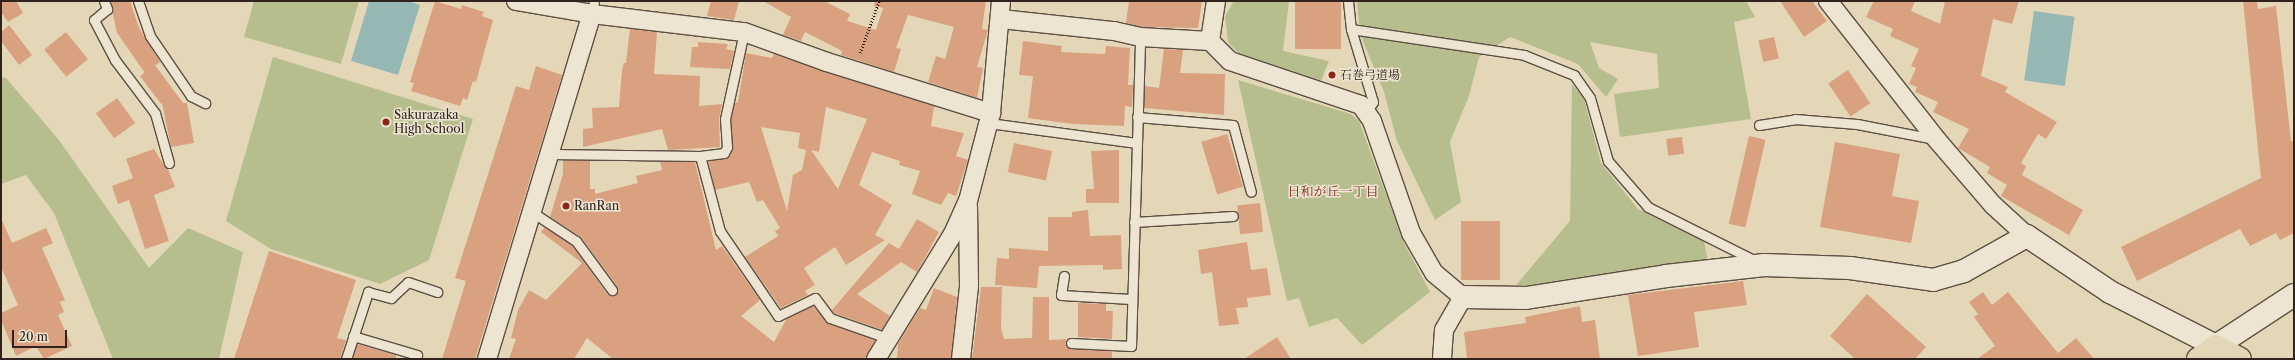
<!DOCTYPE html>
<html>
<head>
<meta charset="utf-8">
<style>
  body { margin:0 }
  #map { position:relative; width:2295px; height:360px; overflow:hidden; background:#e4d7b8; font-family:"Libre Caslon Text","Noto Serif JP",serif }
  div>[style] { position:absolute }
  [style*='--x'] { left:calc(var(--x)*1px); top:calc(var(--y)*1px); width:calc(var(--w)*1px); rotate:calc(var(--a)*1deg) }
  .green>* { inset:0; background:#b6be8d }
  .water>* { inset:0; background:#96b8b4; transform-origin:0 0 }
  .building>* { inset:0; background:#daa180; transform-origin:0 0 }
  .path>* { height:2.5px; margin-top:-1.25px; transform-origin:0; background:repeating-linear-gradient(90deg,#30221c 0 1px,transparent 0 3px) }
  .roads { filter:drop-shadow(1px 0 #5d4f43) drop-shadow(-1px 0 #5d4f43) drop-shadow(0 1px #5d4f43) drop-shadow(0 -1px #5d4f43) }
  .lane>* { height:9px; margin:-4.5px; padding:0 4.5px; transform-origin:4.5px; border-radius:4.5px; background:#ede5d1 }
  .street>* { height:18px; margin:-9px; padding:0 9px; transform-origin:9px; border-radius:9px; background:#ede5d1 }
  .secondary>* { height:22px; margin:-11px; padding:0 11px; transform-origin:11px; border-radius:11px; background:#ede5d1 }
  .primary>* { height:22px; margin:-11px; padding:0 11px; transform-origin:11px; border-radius:11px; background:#e4d7b8 }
  .dots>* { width:11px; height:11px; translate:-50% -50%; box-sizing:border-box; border:2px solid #ede5d1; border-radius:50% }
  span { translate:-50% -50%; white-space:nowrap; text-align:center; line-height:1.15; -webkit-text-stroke:3px #ede5d1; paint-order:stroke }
  .poi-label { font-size:12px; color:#30221c }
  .left { translate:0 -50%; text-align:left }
  .neighbourhood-label { font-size:13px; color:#7a1f14 }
  .frame { position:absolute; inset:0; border:2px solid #30221c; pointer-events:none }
  .scale { position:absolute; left:12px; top:330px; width:55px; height:18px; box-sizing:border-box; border:2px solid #30221c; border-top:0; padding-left:5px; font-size:12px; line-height:14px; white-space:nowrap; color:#30221c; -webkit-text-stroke:3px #ede5d1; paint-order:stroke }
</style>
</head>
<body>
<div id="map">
  <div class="green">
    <div style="clip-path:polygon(254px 1px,359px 1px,341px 64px,244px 37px)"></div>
    <div style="clip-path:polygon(1234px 1px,1289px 1px,1283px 51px,1329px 61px,1321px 81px,1241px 56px,1228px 42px,1225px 16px)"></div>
    <div style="clip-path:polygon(1357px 1px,1746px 1px,1755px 17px,1734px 22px,1751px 119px,1620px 137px,1614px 94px,1659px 88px,1657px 54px,1590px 42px,1599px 68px,1618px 79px,1606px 97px,1578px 64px,1510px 37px,1479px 57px,1469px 96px,1450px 142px,1461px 202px,1435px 220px,1397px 141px,1384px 92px,1360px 34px)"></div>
    <div style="clip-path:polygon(273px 57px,473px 119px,429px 260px,380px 284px,271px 249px,226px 221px)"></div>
    <div style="clip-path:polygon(1px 77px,6px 78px,59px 140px,149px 268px,188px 228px,243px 252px,219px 359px,113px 359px,54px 213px,26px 175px,1px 184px)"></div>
    <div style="clip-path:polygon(1238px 80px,1351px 114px,1359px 121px,1404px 243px,1430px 292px,1362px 345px,1337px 318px,1309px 327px,1299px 298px,1287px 301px)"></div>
    <div style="clip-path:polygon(1572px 84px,1584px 99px,1601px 163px,1638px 209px,1704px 241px,1708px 263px,1531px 290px,1516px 285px,1570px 221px)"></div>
  </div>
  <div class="water">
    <div style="clip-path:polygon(369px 1px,408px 1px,420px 5px,398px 75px,351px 61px)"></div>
    <div style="left:2034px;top:11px;width:41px;height:70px;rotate:8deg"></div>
  </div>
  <div class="building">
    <div style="clip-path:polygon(1px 1px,16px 1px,23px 13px,8px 22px,1px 12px)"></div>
    <div style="clip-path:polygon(110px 1px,130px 1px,139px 28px,160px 62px,145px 73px,117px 33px)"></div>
    <div style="clip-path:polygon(435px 1px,461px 9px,462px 5px,484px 12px,482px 16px,493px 20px,476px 82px,473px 81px,467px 100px,463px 98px,460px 106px,411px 91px,414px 83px,410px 82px)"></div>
    <div style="clip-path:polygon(711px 1px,739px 1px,734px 20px,707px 16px)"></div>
    <div style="clip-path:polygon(763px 1px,824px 1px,850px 14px,847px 21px,876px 30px,883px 8px,874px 6px,875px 1px,986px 1px,982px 29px,988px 30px,977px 67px,983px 68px,977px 98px,928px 82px,936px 56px,945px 59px,954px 27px,908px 15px,896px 48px,901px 49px,894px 72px,841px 55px,842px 51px,805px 32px,801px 41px,783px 35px,791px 17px)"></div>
    <div style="clip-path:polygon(1129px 1px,1202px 1px,1198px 28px,1141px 27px,1126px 23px)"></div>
    <div style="left:1295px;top:1px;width:46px;height:48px"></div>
    <div style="clip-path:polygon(1780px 1px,1812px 1px,1827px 21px,1804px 37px)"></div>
    <div style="clip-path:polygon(1874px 1px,1915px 1px,1911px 11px,1940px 24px,1945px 1px,2019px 1px,2012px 24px,1993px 19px,1981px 76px,2008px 87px,2005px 92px,2057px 122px,2046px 139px,2038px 134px,2021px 163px,2026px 166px,2022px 175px,2083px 210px,2069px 235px,2001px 196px,2007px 185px,1987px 173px,1990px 167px,1958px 148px,1969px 129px,1933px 112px,1938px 102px,1915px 92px,1917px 87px,1909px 84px,1916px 68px,1911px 66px,1919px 49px,1890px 36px,1893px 29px,1866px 17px)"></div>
    <div style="clip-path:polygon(2243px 1px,2257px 1px,2258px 9px,2276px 6px,2291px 141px,2294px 141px,2294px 233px,2280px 240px,2276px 233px,2250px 246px,2240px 229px,2137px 281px,2121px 247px,2261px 178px)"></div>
    <div style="clip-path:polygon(9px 25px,32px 55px,19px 65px,1px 41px,1px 32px)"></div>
    <div style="clip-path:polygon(630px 29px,657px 32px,654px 74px,700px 76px,699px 106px,722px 104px,719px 119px,720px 147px,668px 150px,662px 129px,583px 147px,583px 129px,593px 128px,592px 108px,619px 107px,622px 70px,624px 63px,626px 63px)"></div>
    <div style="left:66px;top:32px;width:35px;height:28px;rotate:51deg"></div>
    <div style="left:1774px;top:37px;width:22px;height:16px;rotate:77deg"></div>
    <div style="clip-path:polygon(1023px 41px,1062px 46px,1061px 52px,1105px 54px,1106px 46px,1130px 48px,1128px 85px,1133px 85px,1132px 107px,1125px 106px,1124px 126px,1073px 124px,1028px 118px,1033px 76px,1019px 75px)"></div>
    <div style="clip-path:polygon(698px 42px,728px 44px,726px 49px,734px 51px,730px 69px,690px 67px,692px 47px,698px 47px)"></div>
    <div style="clip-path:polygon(1164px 49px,1183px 50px,1180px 73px,1225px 74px,1224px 115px,1144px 108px,1145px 86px,1159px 88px)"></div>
    <div style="clip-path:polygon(evenodd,746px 53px,772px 58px,774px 54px,937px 107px,934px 107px,931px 126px,964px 133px,956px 156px,968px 160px,956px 196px,948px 193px,941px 205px,912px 194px,920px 171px,899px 165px,900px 161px,872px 152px,859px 185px,892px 205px,875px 235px,885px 240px,846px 265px,835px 247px,804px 268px,815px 285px,805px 291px,808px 295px,781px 308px,745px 257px,778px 236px,775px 231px,780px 228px,763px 200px,757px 202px,749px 182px,715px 190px,708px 161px,727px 158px,732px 150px,731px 119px,735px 103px,738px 102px,746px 53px,826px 107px,867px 119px,838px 189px,811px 150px,819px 152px,826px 107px,746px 53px,761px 127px,800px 133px,798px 148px,806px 150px,802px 170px,793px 175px,787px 211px,761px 127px)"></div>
    <div style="clip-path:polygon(155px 65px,183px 103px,187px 103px,194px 143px,171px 147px,162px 103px,161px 104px,140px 76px)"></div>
    <div style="clip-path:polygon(536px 66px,562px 75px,475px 359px,442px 359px,466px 281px,455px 278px,516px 86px,529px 90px)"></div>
    <div style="left:1848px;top:70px;width:40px;height:24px;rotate:56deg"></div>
    <div style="left:117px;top:98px;width:31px;height:26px;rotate:54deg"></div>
    <div style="left:1227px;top:134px;width:55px;height:27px;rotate:73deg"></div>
    <div style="left:1749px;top:136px;width:17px;height:90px;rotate:13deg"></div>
    <div style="left:1682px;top:137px;width:17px;height:16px;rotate:83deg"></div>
    <div style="clip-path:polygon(1835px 142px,1900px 154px,1892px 196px,1919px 201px,1911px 243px,1820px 227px)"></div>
    <div style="left:1014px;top:143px;width:39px;height:30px;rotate:12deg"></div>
    <div style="clip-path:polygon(154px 149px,165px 167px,168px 169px,175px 187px,154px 195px,169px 241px,145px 249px,129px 200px,118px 204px,112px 186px,133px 178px,126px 159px)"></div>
    <div style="clip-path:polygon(1119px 150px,1119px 203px,1086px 203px,1086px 189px,1094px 189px,1091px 151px)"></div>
    <div style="clip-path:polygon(563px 160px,590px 161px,590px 189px,595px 189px,595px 194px,638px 183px,636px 176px,662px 170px,660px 161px,695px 162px,716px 250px,722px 246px,760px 300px,741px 316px,774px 342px,787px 318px,813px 306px,828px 323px,875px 340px,866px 359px,613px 359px,587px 338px,574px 359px,509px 359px,516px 339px,511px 338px,518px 310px,529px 290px,546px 300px,582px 263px,541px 232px,545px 227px,572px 245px,607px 294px,613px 296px,618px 292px,617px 286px,581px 237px,550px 217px,563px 174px)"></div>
    <div style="left:1260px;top:203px;width:29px;height:23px;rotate:84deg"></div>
    <div style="clip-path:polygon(1088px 210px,1090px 236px,1121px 235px,1122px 269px,1103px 270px,1103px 265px,1039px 266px,1037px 288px,995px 285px,997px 258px,1009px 259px,1009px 248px,1048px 251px,1048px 217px,1072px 217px,1072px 212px)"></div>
    <div style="clip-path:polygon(1px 218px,12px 243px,46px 228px,53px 243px,42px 248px,65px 300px,60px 302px,64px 312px,58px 315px,72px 346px,44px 359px,36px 346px,16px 356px,1px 320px,1px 313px,18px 305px,1px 267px)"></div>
    <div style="clip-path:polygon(917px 219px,939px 232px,917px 272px,901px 262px,857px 294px,890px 316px,882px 330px,834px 313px,832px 310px,889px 243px,899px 249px)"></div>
    <div style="left:1461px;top:221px;width:39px;height:59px"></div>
    <div style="clip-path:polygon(1247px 242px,1251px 270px,1267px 268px,1271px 295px,1247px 298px,1248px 307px,1236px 308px,1239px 324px,1219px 326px,1212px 272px,1201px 274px,1198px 250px)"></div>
    <div style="clip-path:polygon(269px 251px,356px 280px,337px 338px,346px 340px,340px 359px,234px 359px)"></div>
    <div style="clip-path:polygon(1743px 281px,1747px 305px,1694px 312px,1699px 347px,1638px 356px,1628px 295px)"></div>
    <div style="clip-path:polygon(981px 287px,1002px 287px,1001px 328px,1004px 339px,1032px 338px,1033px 297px,1049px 297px,1049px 340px,1066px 339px,1066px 345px,1071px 349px,1112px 351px,1112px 359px,972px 359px)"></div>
    <div style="clip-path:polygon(934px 288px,957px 297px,951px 359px,897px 359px,898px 344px,920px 308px,926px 310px)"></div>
    <div style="clip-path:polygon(1983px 292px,1992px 305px,2008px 292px,2058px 353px,2076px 338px,2094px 359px,1977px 359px,1995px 346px,1974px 317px,1978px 314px,1969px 302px)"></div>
    <div style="clip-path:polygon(1867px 294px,1926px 347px,1915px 359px,1855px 359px,1830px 336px)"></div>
    <div style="clip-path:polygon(1078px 303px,1106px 304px,1106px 311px,1113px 311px,1112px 339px,1078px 337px)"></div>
    <div style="clip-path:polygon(1580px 306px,1582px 322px,1595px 320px,1600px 359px,1467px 359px,1464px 332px,1526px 323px,1525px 317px)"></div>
    <div style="clip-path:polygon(1277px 337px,1291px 359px,1244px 359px)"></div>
    <div style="clip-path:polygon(357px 344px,396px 355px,396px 359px,352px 359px)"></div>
  </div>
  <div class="path">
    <div style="--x:860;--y:53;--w:55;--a:-69.9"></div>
  </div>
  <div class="roads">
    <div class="lane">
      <div style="--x:104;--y:1;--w:9;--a:69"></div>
      <div style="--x:107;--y:9;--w:17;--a:140"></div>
      <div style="--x:94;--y:20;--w:45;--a:62.3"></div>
      <div style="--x:115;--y:60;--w:66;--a:53"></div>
      <div style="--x:155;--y:113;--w:52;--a:74.4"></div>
      <div style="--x:138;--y:1;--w:37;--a:71"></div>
      <div style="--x:150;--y:36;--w:73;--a:55.7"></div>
      <div style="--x:191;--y:96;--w:16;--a:27"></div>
      <div style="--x:1348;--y:1;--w:28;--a:84"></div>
      <div style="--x:1351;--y:29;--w:76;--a:73.2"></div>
      <div style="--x:1373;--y:102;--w:12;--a:125"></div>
      <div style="--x:592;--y:14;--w:13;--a:-81"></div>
      <div style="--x:1351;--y:29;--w:175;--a:8.5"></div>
      <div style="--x:1524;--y:55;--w:54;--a:21.8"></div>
      <div style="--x:1574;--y:75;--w:28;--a:55"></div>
      <div style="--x:1590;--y:98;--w:66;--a:74.1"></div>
      <div style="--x:1608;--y:161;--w:61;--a:49"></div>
      <div style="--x:1648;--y:207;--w:121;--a:26.6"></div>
      <div style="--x:1137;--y:117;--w:96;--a:4.8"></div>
      <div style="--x:1233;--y:125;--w:69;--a:75"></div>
      <div style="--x:989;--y:123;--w:149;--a:7.7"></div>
      <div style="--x:1759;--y:125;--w:36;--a:-9"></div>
      <div style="--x:1795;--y:119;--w:62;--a:4.6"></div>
      <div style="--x:1857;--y:124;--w:78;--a:11"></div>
      <div style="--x:550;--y:154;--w:150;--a:0.8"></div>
      <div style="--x:700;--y:156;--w:24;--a:-7"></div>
      <div style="--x:724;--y:153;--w:7;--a:-63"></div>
      <div style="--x:727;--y:147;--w:28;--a:-94"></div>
      <div style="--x:725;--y:119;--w:89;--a:-77.7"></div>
      <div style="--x:700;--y:156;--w:78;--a:75.1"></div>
      <div style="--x:720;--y:231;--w:103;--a:55.7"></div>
      <div style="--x:778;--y:316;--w:41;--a:-25.9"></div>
      <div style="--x:815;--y:298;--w:25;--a:53"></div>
      <div style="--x:830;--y:318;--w:60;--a:19.3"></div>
      <div style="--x:532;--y:212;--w:53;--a:33.4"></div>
      <div style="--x:576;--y:241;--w:61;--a:53.7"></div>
      <div style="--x:1134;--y:222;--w:99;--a:-3.5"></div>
      <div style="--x:1064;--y:276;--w:19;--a:99"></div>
      <div style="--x:1061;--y:295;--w:70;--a:3.3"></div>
      <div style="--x:353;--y:336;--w:67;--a:16.5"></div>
      <div style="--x:1071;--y:343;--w:60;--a:2.9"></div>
      <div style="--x:1131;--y:346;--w:309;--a:-88.3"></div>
      <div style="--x:346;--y:359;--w:71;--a:-71.8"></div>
      <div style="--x:368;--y:292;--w:24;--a:15"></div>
      <div style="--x:391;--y:298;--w:23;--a:-43"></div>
      <div style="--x:408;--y:282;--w:31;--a:19"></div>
    </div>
    <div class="street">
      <div style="--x:516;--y:1;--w:77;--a:9.7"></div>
      <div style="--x:592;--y:14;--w:153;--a:6.8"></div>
      <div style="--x:744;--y:32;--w:88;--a:19.9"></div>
      <div style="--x:827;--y:62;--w:172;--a:17.3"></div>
      <div style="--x:1828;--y:1;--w:177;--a:51.9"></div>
      <div style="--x:1937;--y:140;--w:86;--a:49.3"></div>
      <div style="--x:1993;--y:205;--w:46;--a:42.4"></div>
      <div style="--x:1001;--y:19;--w:114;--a:6.1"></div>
      <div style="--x:1114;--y:31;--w:27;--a:13"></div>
      <div style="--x:1140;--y:37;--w:70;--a:3.3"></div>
      <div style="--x:1210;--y:41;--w:28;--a:45"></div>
      <div style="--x:1230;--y:61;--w:138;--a:18.6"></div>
      <div style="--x:1361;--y:105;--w:19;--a:55"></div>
      <div style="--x:1372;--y:121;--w:119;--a:70.8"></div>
      <div style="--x:1411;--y:233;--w:46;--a:60.1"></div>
      <div style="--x:1434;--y:273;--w:38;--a:40"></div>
      <div style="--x:1463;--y:297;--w:38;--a:120"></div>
      <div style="--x:1444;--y:330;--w:29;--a:94"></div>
      <div style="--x:1210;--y:41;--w:40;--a:-81.5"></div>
      <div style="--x:487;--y:359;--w:361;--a:-73.1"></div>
      <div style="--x:876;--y:359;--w:147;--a:-58.4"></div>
      <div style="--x:953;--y:234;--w:36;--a:-66"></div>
      <div style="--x:968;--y:201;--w:91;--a:-75.4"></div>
      <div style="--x:991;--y:113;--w:112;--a:-84.9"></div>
      <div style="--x:961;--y:359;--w:73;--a:-83.7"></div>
      <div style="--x:969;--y:286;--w:80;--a:-90.7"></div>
    </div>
    <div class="secondary">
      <div style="--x:1463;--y:297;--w:63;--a:0.9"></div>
      <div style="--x:1526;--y:298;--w:142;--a:-8.9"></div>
      <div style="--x:1666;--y:276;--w:99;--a:-6.4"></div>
      <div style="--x:1764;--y:265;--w:86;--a:2"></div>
      <div style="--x:1850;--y:268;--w:84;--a:8.2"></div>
      <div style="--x:1933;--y:280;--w:32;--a:-16"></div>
      <div style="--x:1964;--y:271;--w:72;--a:-29.1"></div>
      <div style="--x:2027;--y:236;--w:100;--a:34"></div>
      <div style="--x:2110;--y:292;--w:119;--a:27"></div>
      <div style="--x:2216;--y:346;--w:93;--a:-33.2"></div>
    </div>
    <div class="primary">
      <div style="--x:2198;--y:359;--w:22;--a:-36"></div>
      <div style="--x:2216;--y:346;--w:27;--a:28"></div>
    </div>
  </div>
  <div class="dots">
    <div style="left:1332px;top:75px;background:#8f2418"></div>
    <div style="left:386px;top:122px;background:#8f2418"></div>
    <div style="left:566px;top:206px;background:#8f2418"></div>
  </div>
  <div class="poi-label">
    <span class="left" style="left:1340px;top:75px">石巻弓道場</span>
    <span class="left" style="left:394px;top:122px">Sakurazaka<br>High School</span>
    <span class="left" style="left:574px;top:206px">RanRan</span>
  </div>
  <div class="neighbourhood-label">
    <span style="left:1333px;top:191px">日和が丘一丁目</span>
  </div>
  <div class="frame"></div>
  <div class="scale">20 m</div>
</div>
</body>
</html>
